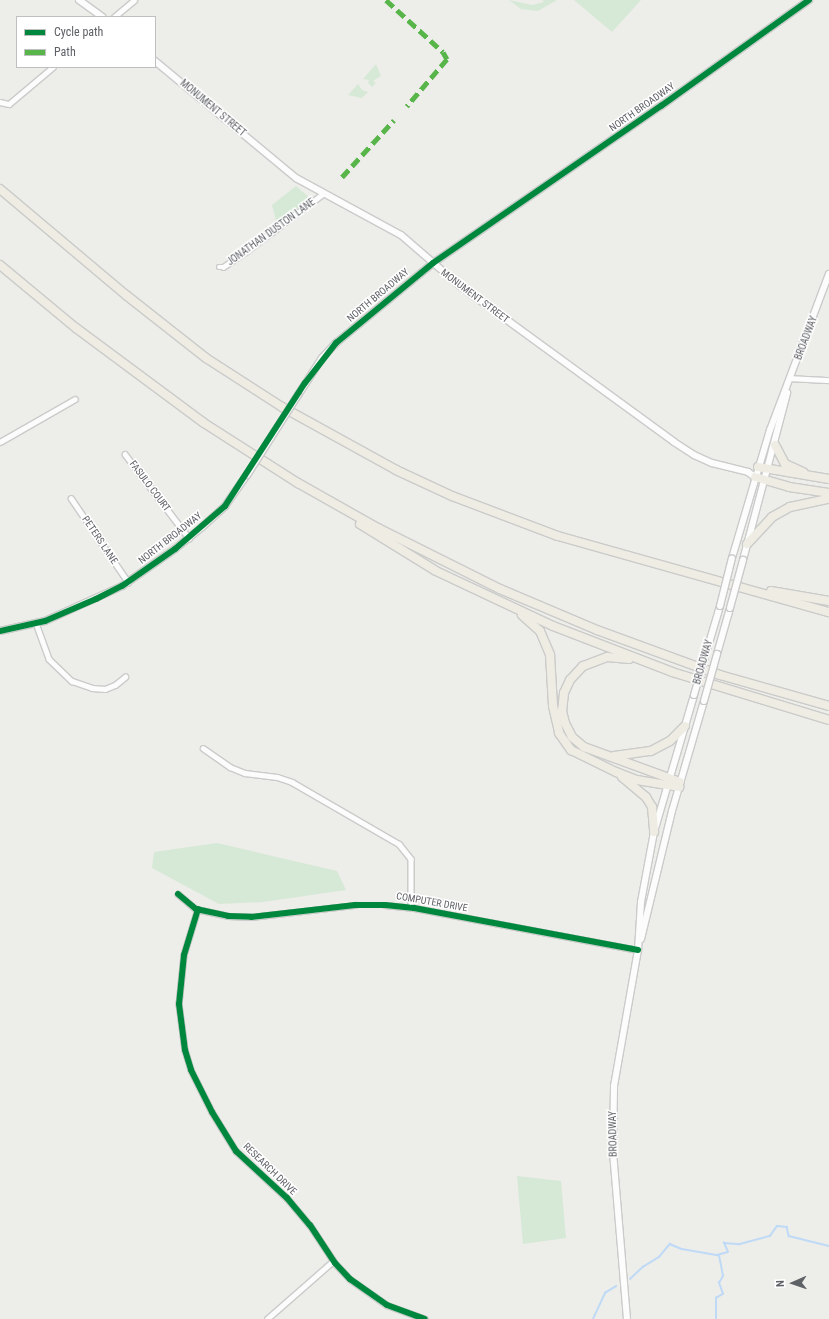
<!DOCTYPE html>
<html>
<head>
<meta charset="utf-8">
<style>
  body { margin:0 }
  #map { position:relative; width:829px; height:1319px; overflow:hidden; background:#edede9; font-family:"Roboto Condensed",sans-serif }
  div>[style] { position:absolute }
  .green>* { inset:0; background:#d6e9d6 }
  .stream>* { height:1.5px; margin:-0.75px; padding:0 0.75px; transform-origin:0.75px; border-radius:0.75px; background:#bfdaf6 }
  .roads { filter:drop-shadow(1px 0 #cacbca) drop-shadow(-1px 0 #cacbca) drop-shadow(0 1px #cacbca) drop-shadow(0 -1px #cacbca) }
  .street>* { height:4.5px; margin:-2.25px; padding:0 2.25px; transform-origin:2.25px; border-radius:2.25px; background:#fcfcfc }
  .secondary>* { height:6px; margin:-3px; padding:0 3px; transform-origin:3px; border-radius:3px; background:#fcfcfc }
  .highway>* { height:8px; margin:-4px; padding:0 4px; transform-origin:4px; border-radius:4px; background:#efede3 }
  .bridges { filter:drop-shadow(1px 0 #c9c9c9) drop-shadow(-1px 0 #c9c9c9) drop-shadow(0 1px #c9c9c9) drop-shadow(0 -1px #c9c9c9) }
  .secondary-bridge>* { height:6px; margin:-3px; padding:0 3px; transform-origin:3px; border-radius:3px; background:#fcfcfc }
  .quiet>* { height:5px; margin-top:-2.5px; transform-origin:0; background:repeating-linear-gradient(90deg,#58b549 0 10px,transparent 0 15px) }
  .cycleway>* { height:6px; margin:-3px; padding:0 3px; transform-origin:3px; border-radius:3px; background:#00873e }
  span { translate:-50% -50%; white-space:nowrap; text-align:center; line-height:1.15; -webkit-text-stroke:3px #fff; paint-order:stroke }
  .street-label { font-size:10px; color:#5e6166 }
  .legend { position:absolute; left:16px; top:16px; width:140px; height:52px; box-sizing:border-box; background:#fff; border:1px solid #bfc0c2; margin:0; padding:5px 7px; list-style:none; font-size:12px; color:#5e6166 }
  .legend li { display:flex; align-items:center; gap:8px; height:20px }
  .legend b { width:20px; border:1px solid #bfc0c2 }
  .north { position:absolute; left:773px; top:1263px; width:40px; height:40px; -webkit-text-stroke:3px #fff; paint-order:stroke; rotate:268deg; font-size:11px; font-weight:700; line-height:16px; text-align:center; color:#5e6166 }
  .north::after { content:''; display:block; margin:auto; width:14px; height:18px; background:#5e6166; clip-path:polygon(50% 0,100% 100%,50% 72%,0 100%) }
</style>
</head>
<body>
<div id="map">
  <div class="green">
    <div style="clip-path:polygon(509px 0,532px 5px,544px 2px,542px 0,557px 0,538px 11px,521px 9px)"></div>
    <div style="clip-path:polygon(574px 0,641px 0,612px 32px)"></div>
    <div style="clip-path:polygon(376px 64px,381px 76px,373px 81px,376px 83px,372px 87px,368px 83px,369px 80px,363px 79px)"></div>
    <div style="clip-path:polygon(358px 84px,362px 90px,368px 92px,362px 98px,348px 95px)"></div>
    <div style="clip-path:polygon(296px 186px,312px 200px,277px 225px,272px 205px)"></div>
    <div style="clip-path:polygon(217px 843px,337px 871px,346px 890px,263px 902px,219px 904px,152px 868px,154px 852px)"></div>
    <div style="clip-path:polygon(517px 1176px,561px 1181px,566px 1238px,523px 1244px)"></div>
  </div>
  <div class="stream">
    <div style="left:630px;top:1279px;width:18px;rotate:-43deg"></div>
    <div style="left:643px;top:1267px;width:19px;rotate:-32deg"></div>
    <div style="left:659px;top:1257px;width:17px;rotate:-50deg"></div>
    <div style="left:670px;top:1244px;width:13px;rotate:23deg"></div>
    <div style="left:682px;top:1249px;width:36px;rotate:10deg"></div>
    <div style="left:717px;top:1255px;width:11px;rotate:-15deg"></div>
    <div style="left:728px;top:1252px;width:10px;rotate:-114deg"></div>
    <div style="left:724px;top:1243px;width:16px;rotate:4deg"></div>
    <div style="left:740px;top:1244px;width:31px;rotate:-15deg"></div>
    <div style="left:770px;top:1236px;width:12px;rotate:-55deg"></div>
    <div style="left:777px;top:1226px;width:10px;rotate:6deg"></div>
    <div style="left:787px;top:1227px;width:9px;rotate:77deg"></div>
    <div style="left:789px;top:1236px;width:41px;rotate:14deg"></div>
    <div style="left:593px;top:1319px;width:29px;rotate:-65deg"></div>
    <div style="left:605px;top:1293px;width:13px;rotate:-32deg"></div>
    <div style="left:716px;top:1319px;width:21px;rotate:-90deg"></div>
    <div style="left:716px;top:1298px;width:8px;rotate:-30deg"></div>
    <div style="left:723px;top:1294px;width:12px;rotate:-110deg"></div>
    <div style="left:719px;top:1283px;width:8px;rotate:-60deg"></div>
    <div style="left:723px;top:1276px;width:21px;rotate:-101deg"></div>
  </div>
  <div class="roads">
    <div class="street">
      <div style="left:114px;top:17px;width:26px;rotate:-40deg"></div>
      <div style="left:0;top:102px;width:9px;rotate:13deg"></div>
      <div style="left:9px;top:104px;width:57px;rotate:-40.1deg"></div>
      <div style="left:219px;top:267px;width:4px"></div>
      <div style="left:223px;top:267px;width:25px;rotate:-34deg"></div>
      <div style="left:244px;top:253px;width:99px;rotate:-36.8deg"></div>
      <div style="left:790px;top:378px;width:39px;rotate:3deg"></div>
      <div style="left:0;top:442px;width:86px;rotate:-29.8deg"></div>
      <div style="left:125px;top:454px;width:106px;rotate:52.7deg"></div>
      <div style="left:71px;top:498px;width:102px;rotate:55.8deg"></div>
      <div style="left:36px;top:623px;width:38px;rotate:70deg"></div>
      <div style="left:49px;top:659px;width:32px;rotate:44deg"></div>
      <div style="left:72px;top:681px;width:21px;rotate:19deg"></div>
      <div style="left:92px;top:688px;width:13px;rotate:4deg"></div>
      <div style="left:105px;top:689px;width:11px;rotate:-22deg"></div>
      <div style="left:115px;top:685px;width:13px;rotate:-39deg"></div>
      <div style="left:203px;top:748px;width:33px;rotate:35deg"></div>
      <div style="left:230px;top:767px;width:16px;rotate:22deg"></div>
      <div style="left:245px;top:773px;width:32px;rotate:7deg"></div>
      <div style="left:277px;top:777px;width:16px;rotate:18deg"></div>
      <div style="left:292px;top:782px;width:124px;rotate:30.1deg"></div>
      <div style="left:399px;top:844px;width:19px;rotate:51deg"></div>
      <div style="left:411px;top:859px;width:48px;rotate:90deg"></div>
      <div style="left:178px;top:894px;width:23px;rotate:40deg"></div>
      <div style="left:196px;top:909px;width:33px;rotate:12deg"></div>
      <div style="left:228px;top:916px;width:23px;rotate:2deg"></div>
      <div style="left:251px;top:917px;width:105px;rotate:-6.6deg"></div>
      <div style="left:355px;top:905px;width:30px"></div>
      <div style="left:385px;top:905px;width:29px;rotate:6deg"></div>
      <div style="left:414px;top:908px;width:228px;rotate:10.6deg"></div>
      <div style="left:198px;top:909px;width:48px;rotate:106.9deg"></div>
      <div style="left:184px;top:955px;width:49px;rotate:95.8deg"></div>
      <div style="left:179px;top:1004px;width:46px;rotate:82.6deg"></div>
      <div style="left:185px;top:1050px;width:21px;rotate:73deg"></div>
      <div style="left:191px;top:1070px;width:47px;rotate:63.4deg"></div>
      <div style="left:212px;top:1112px;width:46px;rotate:58.4deg"></div>
      <div style="left:236px;top:1151px;width:69px;rotate:42.7deg"></div>
      <div style="left:287px;top:1198px;width:35px;rotate:50deg"></div>
      <div style="left:310px;top:1225px;width:45px;rotate:56.7deg"></div>
      <div style="left:335px;top:1263px;width:22px;rotate:47deg"></div>
      <div style="left:350px;top:1279px;width:45px;rotate:35.1deg"></div>
      <div style="left:387px;top:1305px;width:40px;rotate:20.2deg"></div>
      <div style="left:267px;top:1319px;width:88px;rotate:-41.3deg"></div>
    </div>
    <div class="secondary">
      <div style="left:79px;top:0;width:29px;rotate:36deg"></div>
      <div style="left:155px;top:61px;width:183px;rotate:39.7deg"></div>
      <div style="left:296px;top:178px;width:119px;rotate:28.5deg"></div>
      <div style="left:401px;top:235px;width:77px;rotate:40.8deg"></div>
      <div style="left:459px;top:285px;width:266px;rotate:36.1deg"></div>
      <div style="left:674px;top:442px;width:24px;rotate:33deg"></div>
      <div style="left:694px;top:455px;width:20px;rotate:24deg"></div>
      <div style="left:712px;top:463px;width:37px;rotate:14deg"></div>
      <div style="left:748px;top:472px;width:9px;rotate:36deg"></div>
      <div style="left:298px;top:395px;width:44px;rotate:-57deg"></div>
      <div style="left:322px;top:358px;width:21px;rotate:-47deg"></div>
      <div style="left:336px;top:343px;width:126px;rotate:-39.5deg"></div>
      <div style="left:433px;top:263px;width:277px;rotate:-34.6deg"></div>
      <div style="left:661px;top:106px;width:182px;rotate:-35.6deg"></div>
      <div style="left:732px;top:558px;width:134px;rotate:-73.5deg"></div>
      <div style="left:770px;top:430px;width:167px;rotate:-69.3deg"></div>
      <div style="left:743px;top:560px;width:173px;rotate:-75.2deg"></div>
      <div style="left:0;top:631px;width:46px;rotate:-12.5deg"></div>
      <div style="left:45px;top:621px;width:85px;rotate:-24.4deg"></div>
      <div style="left:122px;top:586px;width:65px;rotate:-34.9deg"></div>
      <div style="left:175px;top:549px;width:35px;rotate:-39deg"></div>
      <div style="left:202px;top:527px;width:31px;rotate:-42deg"></div>
      <div style="left:225px;top:506px;width:38px;rotate:-55deg"></div>
      <div style="left:707px;top:650px;width:46px;rotate:-73.5deg"></div>
      <div style="left:717px;top:654px;width:48px;rotate:-74.2deg"></div>
      <div style="left:641px;top:939px;width:132px;rotate:-76.4deg"></div>
      <div style="left:672px;top:811px;width:115px;rotate:-73.8deg"></div>
      <div style="left:627px;top:1319px;width:169px;rotate:-94.8deg"></div>
      <div style="left:613px;top:1151px;width:65px;rotate:-89.1deg"></div>
      <div style="left:614px;top:1086px;width:138px;rotate:-80deg"></div>
      <div style="left:638px;top:950px;width:48px;rotate:-86.4deg"></div>
      <div style="left:641px;top:902px;width:71px;rotate:-79.5deg"></div>
      <div style="left:654px;top:832px;width:143px;rotate:-73.7deg"></div>
    </div>
    <div class="highway">
      <div style="left:0;top:189px;width:165px;rotate:40.1deg"></div>
      <div style="left:126px;top:295px;width:102px;rotate:38.2deg"></div>
      <div style="left:206px;top:358px;width:90px;rotate:32.8deg"></div>
      <div style="left:282px;top:407px;width:130px;rotate:28.9deg"></div>
      <div style="left:396px;top:470px;width:62px;rotate:24.9deg"></div>
      <div style="left:452px;top:496px;width:113px;rotate:20.7deg"></div>
      <div style="left:558px;top:536px;width:281px;rotate:15.7deg"></div>
      <div style="left:0;top:265px;width:99px;rotate:39.7deg"></div>
      <div style="left:76px;top:328px;width:159px;rotate:36.6deg"></div>
      <div style="left:204px;top:423px;width:112px;rotate:32.6deg"></div>
      <div style="left:298px;top:483px;width:92px;rotate:29.4deg"></div>
      <div style="left:378px;top:528px;width:136px;rotate:26.6deg"></div>
      <div style="left:500px;top:589px;width:105px;rotate:22.9deg"></div>
      <div style="left:597px;top:630px;width:131px;rotate:20.1deg"></div>
      <div style="left:720px;top:675px;width:113px;rotate:15.9deg"></div>
      <div style="left:775px;top:445px;width:21px;rotate:62deg"></div>
      <div style="left:785px;top:464px;width:20px;rotate:24deg"></div>
      <div style="left:758px;top:467px;width:72px;rotate:9.6deg"></div>
      <div style="left:755px;top:477px;width:35px;rotate:16deg"></div>
      <div style="left:789px;top:487px;width:40px;rotate:8.5deg"></div>
      <div style="left:360px;top:524px;width:89px;rotate:31.7deg"></div>
      <div style="left:436px;top:571px;width:129px;rotate:25.2deg"></div>
      <div style="left:553px;top:626px;width:128px;rotate:21.1deg"></div>
      <div style="left:672px;top:672px;width:164px;rotate:17deg"></div>
      <div style="left:747px;top:544px;width:37px;rotate:-47deg"></div>
      <div style="left:772px;top:517px;width:21px;rotate:-29deg"></div>
      <div style="left:790px;top:507px;width:40px;rotate:-12deg"></div>
      <div style="left:771px;top:591px;width:59px;rotate:9.8deg"></div>
      <div style="left:522px;top:615px;width:24px;rotate:42deg"></div>
      <div style="left:540px;top:631px;width:26px;rotate:67deg"></div>
      <div style="left:550px;top:655px;width:51px;rotate:86.6deg"></div>
      <div style="left:553px;top:706px;width:28px;rotate:77deg"></div>
      <div style="left:559px;top:733px;width:21px;rotate:55deg"></div>
      <div style="left:571px;top:750px;width:50px;rotate:26.1deg"></div>
      <div style="left:616px;top:772px;width:22px;rotate:21deg"></div>
      <div style="left:637px;top:780px;width:43px;rotate:9.5deg"></div>
      <div style="left:629px;top:659px;width:22px;rotate:-175deg"></div>
      <div style="left:607px;top:657px;width:26px;rotate:159deg"></div>
      <div style="left:583px;top:666px;width:19px;rotate:133deg"></div>
      <div style="left:570px;top:680px;width:14px;rotate:115deg"></div>
      <div style="left:564px;top:693px;width:18px;rotate:96deg"></div>
      <div style="left:562px;top:711px;width:12px;rotate:76deg"></div>
      <div style="left:565px;top:723px;width:16px;rotate:63deg"></div>
      <div style="left:572px;top:737px;width:16px;rotate:40deg"></div>
      <div style="left:584px;top:747px;width:102px;rotate:20deg"></div>
      <div style="left:614px;top:756px;width:37px;rotate:-8deg"></div>
      <div style="left:651px;top:751px;width:21px;rotate:-28deg"></div>
      <div style="left:670px;top:741px;width:21px;rotate:-45deg"></div>
      <div style="left:622px;top:777px;width:31px;rotate:40deg"></div>
      <div style="left:646px;top:797px;width:12px;rotate:59deg"></div>
      <div style="left:652px;top:807px;width:25px;rotate:85deg"></div>
    </div>
  </div>
  <div class="bridges">
    <div class="secondary-bridge">
      <div style="left:247px;top:475px;width:95px;rotate:-57.5deg"></div>
      <div style="left:720px;top:606px;width:49px;rotate:-76deg"></div>
      <div style="left:730px;top:608px;width:50px;rotate:-74.8deg"></div>
      <div style="left:694px;top:695px;width:47px;rotate:-73.9deg"></div>
      <div style="left:704px;top:701px;width:49px;rotate:-74.5deg"></div>
    </div>
  </div>
  <div class="quiet">
    <div style="left:386px;top:0;width:77px;rotate:42.4deg"></div>
    <div style="left:443px;top:52px;width:8px;rotate:60deg"></div>
    <div style="left:447px;top:59px;width:62px;rotate:130.4deg"></div>
    <div style="left:342px;top:177px;width:77px;rotate:-47.6deg"></div>
  </div>
  <div class="cycleway">
    <div style="left:0;top:631px;width:46px;rotate:-12.5deg"></div>
    <div style="left:45px;top:621px;width:56px;rotate:-23.3deg"></div>
    <div style="left:96px;top:599px;width:29px;rotate:-27deg"></div>
    <div style="left:122px;top:586px;width:65px;rotate:-34.9deg"></div>
    <div style="left:175px;top:549px;width:66px;rotate:-40.7deg"></div>
    <div style="left:225px;top:506px;width:147px;rotate:-57deg"></div>
    <div style="left:305px;top:383px;width:51px;rotate:-52.2deg"></div>
    <div style="left:336px;top:343px;width:126px;rotate:-39.5deg"></div>
    <div style="left:433px;top:263px;width:277px;rotate:-34.6deg"></div>
    <div style="left:661px;top:106px;width:182px;rotate:-35.6deg"></div>
    <div style="left:178px;top:894px;width:23px;rotate:40deg"></div>
    <div style="left:196px;top:909px;width:33px;rotate:12deg"></div>
    <div style="left:228px;top:916px;width:23px;rotate:2deg"></div>
    <div style="left:251px;top:917px;width:105px;rotate:-6.6deg"></div>
    <div style="left:355px;top:905px;width:30px"></div>
    <div style="left:385px;top:905px;width:29px;rotate:6deg"></div>
    <div style="left:414px;top:908px;width:228px;rotate:10.6deg"></div>
    <div style="left:198px;top:909px;width:48px;rotate:106.9deg"></div>
    <div style="left:184px;top:955px;width:49px;rotate:95.8deg"></div>
    <div style="left:179px;top:1004px;width:46px;rotate:82.6deg"></div>
    <div style="left:185px;top:1050px;width:21px;rotate:73deg"></div>
    <div style="left:191px;top:1070px;width:47px;rotate:63.4deg"></div>
    <div style="left:212px;top:1112px;width:46px;rotate:58.4deg"></div>
    <div style="left:236px;top:1151px;width:69px;rotate:42.7deg"></div>
    <div style="left:287px;top:1198px;width:35px;rotate:50deg"></div>
    <div style="left:310px;top:1225px;width:45px;rotate:56.7deg"></div>
    <div style="left:335px;top:1263px;width:22px;rotate:47deg"></div>
    <div style="left:350px;top:1279px;width:45px;rotate:35.1deg"></div>
    <div style="left:387px;top:1305px;width:40px;rotate:20.2deg"></div>
  </div>
  <div class="street-label">
    <span style="left:642px;top:107px;rotate:-35deg">NORTH BROADWAY</span>
    <span style="left:213px;top:108px;rotate:40deg">MONUMENT STREET</span>
    <span style="left:271px;top:232px;rotate:-36deg">JONATHAN DUSTON LANE</span>
    <span style="left:378px;top:295px;rotate:-40deg">NORTH BROADWAY</span>
    <span style="left:475px;top:296px;rotate:37deg">MONUMENT STREET</span>
    <span style="left:806px;top:338px;rotate:-69deg">BROADWAY</span>
    <span style="left:150px;top:486px;rotate:53deg">FASULO COURT</span>
    <span style="left:170px;top:538px;rotate:-38deg">NORTH BROADWAY</span>
    <span style="left:100px;top:540px;rotate:56deg">PETERS LANE</span>
    <span style="left:703px;top:662px;rotate:-74deg">BROADWAY</span>
    <span style="left:432px;top:902px;rotate:10deg">COMPUTER DRIVE</span>
    <span style="left:613px;top:1134px;rotate:-91deg">BROADWAY</span>
    <span style="left:270px;top:1169px;rotate:44deg">RESEARCH DRIVE</span>
  </div>
  <ul class="legend">
  <li><b style="height:5px;background:#00873e"></b>Cycle path</li>
  <li><b style="height:5px;background:#58b549"></b>Path</li>
  </ul>
  <div class="north">N</div>
</div>
</body>
</html>
